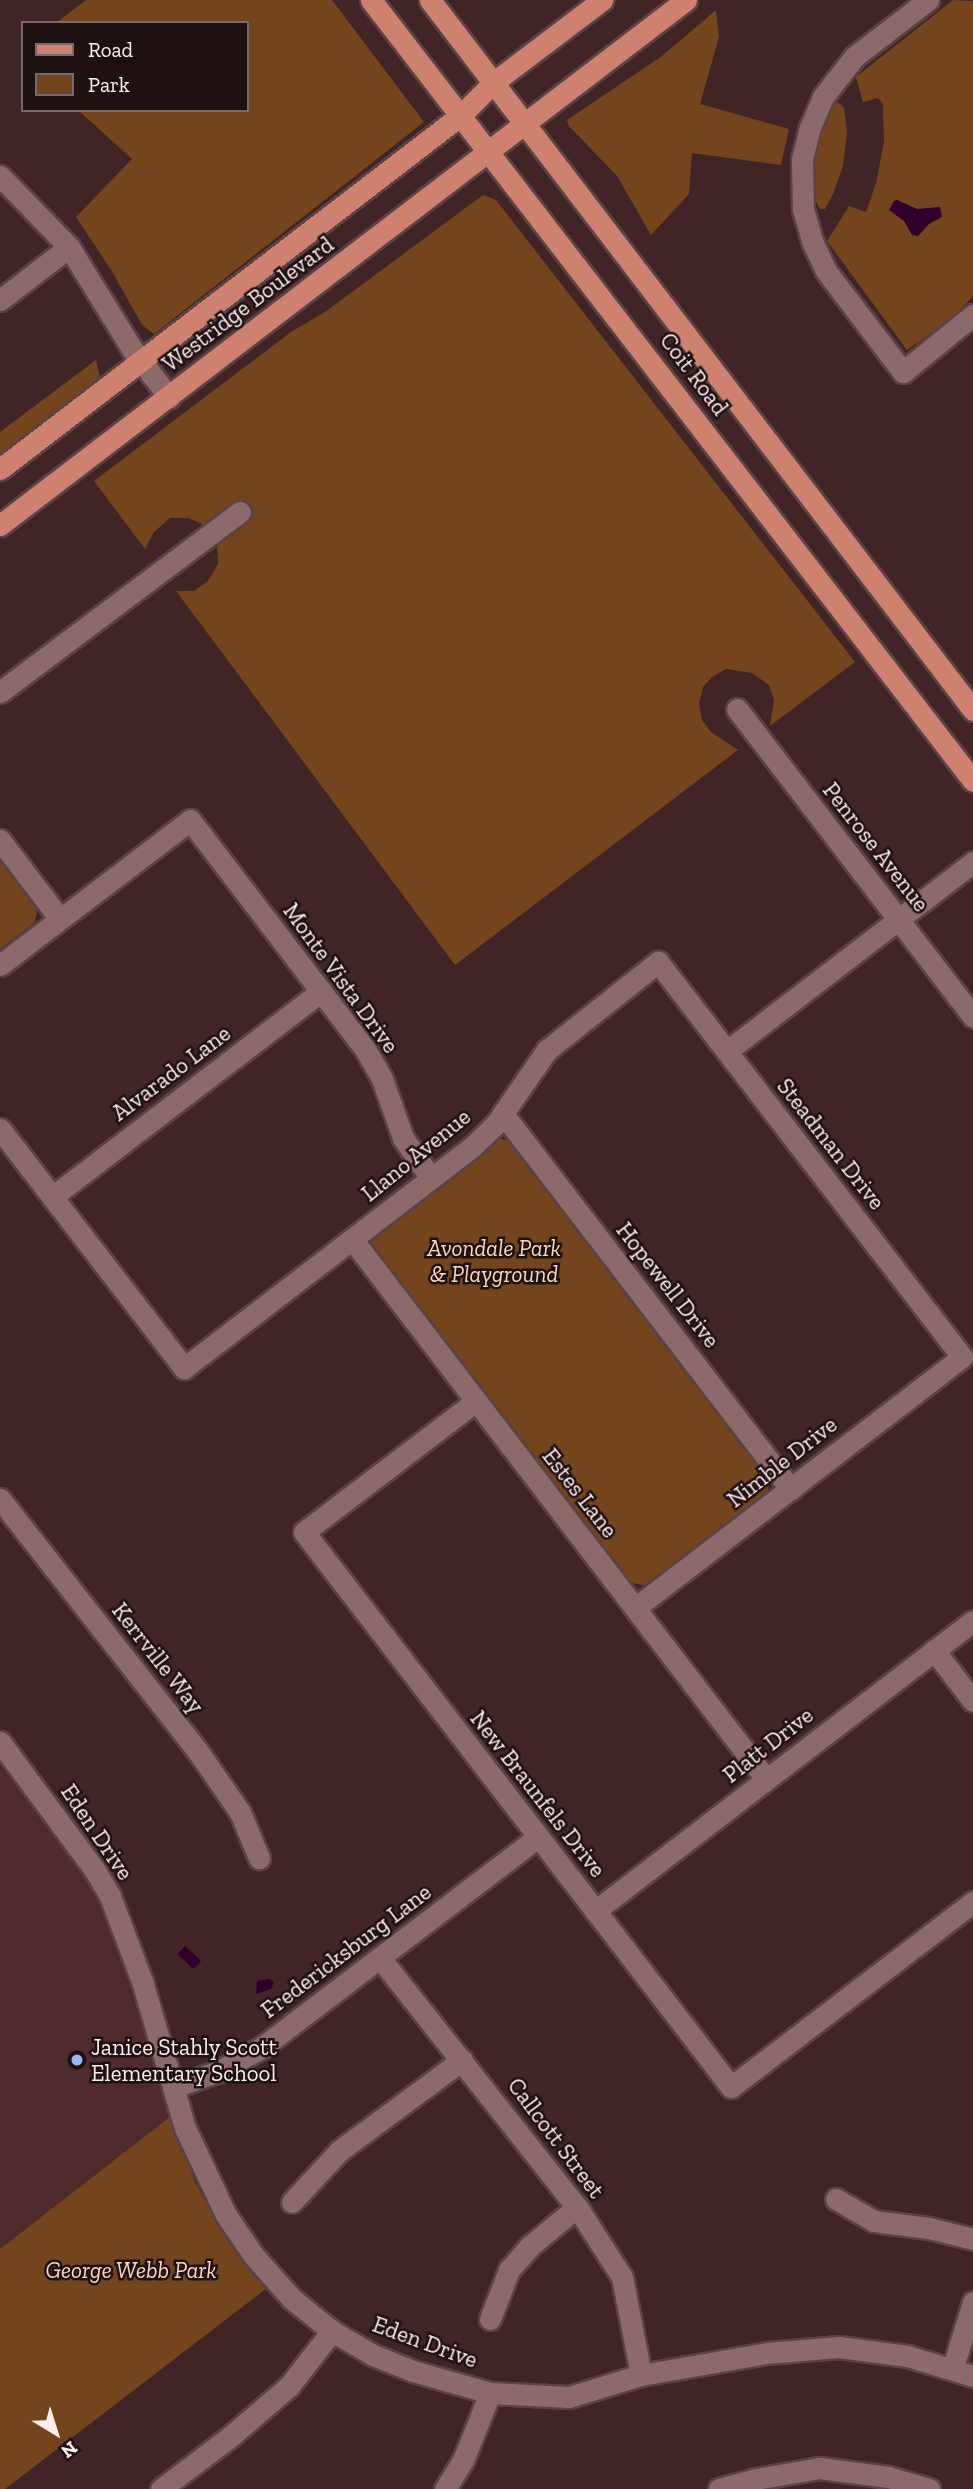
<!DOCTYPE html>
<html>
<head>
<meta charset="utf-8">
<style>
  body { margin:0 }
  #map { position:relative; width:973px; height:2489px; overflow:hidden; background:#402426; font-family:"Zilla Slab",serif }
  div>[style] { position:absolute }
  .built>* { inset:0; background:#4f2b2e }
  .green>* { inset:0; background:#74441d }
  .water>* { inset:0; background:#2e002b; transform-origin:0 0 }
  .roads { filter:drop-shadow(2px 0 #5a4245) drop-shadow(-2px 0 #5a4245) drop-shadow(0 2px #5a4245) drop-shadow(0 -2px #5a4245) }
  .minor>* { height:21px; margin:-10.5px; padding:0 10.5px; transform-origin:10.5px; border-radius:10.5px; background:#8c6a6c }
  .major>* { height:21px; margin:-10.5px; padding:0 10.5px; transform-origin:10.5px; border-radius:10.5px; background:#cf8170 }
  .dots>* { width:19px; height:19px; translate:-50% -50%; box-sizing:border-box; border:4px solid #1e1112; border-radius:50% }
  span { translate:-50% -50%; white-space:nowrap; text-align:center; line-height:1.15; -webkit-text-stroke:5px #1e1112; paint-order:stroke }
  .street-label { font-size:23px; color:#feedee }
  .park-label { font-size:23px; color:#fcd8bf; font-style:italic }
  .poi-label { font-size:23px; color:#feedee }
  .left { translate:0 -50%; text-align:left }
  .legend { position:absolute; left:21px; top:21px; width:228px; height:91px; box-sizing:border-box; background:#1e1112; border:2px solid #78696a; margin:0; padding:9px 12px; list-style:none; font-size:21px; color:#feedee }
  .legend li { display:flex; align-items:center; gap:14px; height:35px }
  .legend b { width:35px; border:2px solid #78696a }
  .north { position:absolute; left:21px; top:2398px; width:70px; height:70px; -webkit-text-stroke:5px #1e1112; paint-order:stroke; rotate:142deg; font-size:19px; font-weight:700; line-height:28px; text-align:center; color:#feedee }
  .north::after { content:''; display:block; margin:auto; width:24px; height:32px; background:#feedee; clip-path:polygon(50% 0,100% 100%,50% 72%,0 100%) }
</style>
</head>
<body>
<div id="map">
  <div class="built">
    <div style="clip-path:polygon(0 1766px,82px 1869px,109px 1923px,171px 2116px,0 2249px)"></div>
  </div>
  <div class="green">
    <div style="clip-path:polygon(86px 0,332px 0,424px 122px,154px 334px,142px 325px,113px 273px,76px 217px,132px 159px,78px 110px,247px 110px,247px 23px,56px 23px)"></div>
    <div style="clip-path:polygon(953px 0,973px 1px,973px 296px,952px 319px,907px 350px,827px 241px,849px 206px,866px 212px,876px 183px,884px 142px,883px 104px,878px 98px,863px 102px,856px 77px)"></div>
    <div style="clip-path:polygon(716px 10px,719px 37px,700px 104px,789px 129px,781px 165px,692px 153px,689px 194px,651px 235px,617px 176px,569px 126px,567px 120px,662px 56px)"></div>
    <div style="clip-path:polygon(838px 102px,844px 108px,847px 132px,843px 166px,833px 194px,825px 209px,820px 209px,814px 198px,814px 164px,819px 139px,833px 104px)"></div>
    <div style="clip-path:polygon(483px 195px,496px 200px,855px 662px,770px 726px,774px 700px,769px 685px,752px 673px,726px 669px,712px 677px,703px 687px,699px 703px,702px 720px,711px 732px,738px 750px,455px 965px,176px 591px,194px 591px,208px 581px,218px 564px,217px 543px,207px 526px,188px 518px,170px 518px,154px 532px,145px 549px,94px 481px,291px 332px,325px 312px)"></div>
    <div style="clip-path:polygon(96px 360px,101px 382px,0 459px,0 432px)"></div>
    <div style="clip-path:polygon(0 859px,38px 905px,35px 922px,0 949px)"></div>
    <div style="clip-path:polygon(498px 1138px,511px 1141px,770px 1480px,767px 1493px,647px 1586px,632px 1583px,370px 1242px,375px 1234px)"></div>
    <div style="clip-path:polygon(171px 2116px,195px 2182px,226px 2238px,267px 2288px,5px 2489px,0 2489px,0 2249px)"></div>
  </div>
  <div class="water">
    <div style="clip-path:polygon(897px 200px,917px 209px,940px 207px,942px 217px,929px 224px,918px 236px,912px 235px,904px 221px,889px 210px,894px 201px)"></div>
    <div style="left:185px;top:1946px;width:22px;height:11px;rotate:43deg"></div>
    <div style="clip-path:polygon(269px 1979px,274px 1982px,271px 1989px,256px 1994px,257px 1981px)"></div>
  </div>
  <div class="roads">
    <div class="minor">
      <div style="left:928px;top:0;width:93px;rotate:142.4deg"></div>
      <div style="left:854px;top:57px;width:51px;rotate:127.8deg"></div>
      <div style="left:823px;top:97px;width:33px;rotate:113deg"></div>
      <div style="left:810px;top:127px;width:33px;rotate:104deg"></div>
      <div style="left:802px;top:159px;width:50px;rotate:88.9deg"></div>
      <div style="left:803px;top:209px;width:33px;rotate:74deg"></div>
      <div style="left:812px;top:241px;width:33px;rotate:65deg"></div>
      <div style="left:826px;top:271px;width:127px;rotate:52.7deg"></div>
      <div style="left:903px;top:372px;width:90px;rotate:-39.2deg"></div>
      <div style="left:0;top:176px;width:99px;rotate:45.8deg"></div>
      <div style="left:69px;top:247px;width:120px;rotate:58.3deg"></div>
      <div style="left:132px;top:349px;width:61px;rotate:52.4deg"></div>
      <div style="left:0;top:300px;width:87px;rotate:-37.5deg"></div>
      <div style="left:0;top:692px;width:300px;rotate:-36.9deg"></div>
      <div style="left:737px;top:709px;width:388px;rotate:52.5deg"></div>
      <div style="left:0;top:840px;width:99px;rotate:52.8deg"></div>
      <div style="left:0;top:965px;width:239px;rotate:-37.3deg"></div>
      <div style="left:190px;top:820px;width:288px;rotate:52.6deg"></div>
      <div style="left:365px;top:1049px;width:34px;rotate:60deg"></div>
      <div style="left:382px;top:1079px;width:63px;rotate:70.4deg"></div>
      <div style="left:403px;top:1138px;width:49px;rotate:55deg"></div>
      <div style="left:727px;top:1051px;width:310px;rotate:-37.5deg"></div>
      <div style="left:503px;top:1114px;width:473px;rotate:52.5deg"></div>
      <div style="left:0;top:1129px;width:302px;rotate:52.4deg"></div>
      <div style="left:184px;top:1368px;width:363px;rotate:-37.5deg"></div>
      <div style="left:472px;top:1147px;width:32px;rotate:-44deg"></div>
      <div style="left:495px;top:1125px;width:91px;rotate:-55.3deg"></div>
      <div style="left:547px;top:1050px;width:142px;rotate:-38.4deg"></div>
      <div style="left:658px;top:962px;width:498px;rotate:52.4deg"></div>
      <div style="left:962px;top:1357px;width:412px;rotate:142.5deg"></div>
      <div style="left:52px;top:1197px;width:339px;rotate:-37.4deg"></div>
      <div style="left:352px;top:1239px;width:680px;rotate:52.52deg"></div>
      <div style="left:476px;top:1401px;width:216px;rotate:142.7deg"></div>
      <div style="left:304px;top:1532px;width:700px;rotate:52.43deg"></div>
      <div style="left:731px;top:2087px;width:305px;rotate:-37.4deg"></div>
      <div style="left:0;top:1499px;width:319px;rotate:51.9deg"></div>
      <div style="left:197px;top:1750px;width:75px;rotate:55.3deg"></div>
      <div style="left:240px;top:1812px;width:50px;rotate:67.6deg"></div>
      <div style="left:934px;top:1650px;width:64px;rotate:52.6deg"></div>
      <div style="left:0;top:1742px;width:158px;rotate:53.5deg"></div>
      <div style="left:94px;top:1869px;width:31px;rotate:59deg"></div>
      <div style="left:110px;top:1896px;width:91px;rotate:69.4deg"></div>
      <div style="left:142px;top:1981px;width:153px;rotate:73.7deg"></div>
      <div style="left:185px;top:2128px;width:96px;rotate:64.8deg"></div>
      <div style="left:226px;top:2215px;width:50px;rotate:55.7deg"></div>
      <div style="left:254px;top:2256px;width:57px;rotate:48.5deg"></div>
      <div style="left:292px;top:2299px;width:51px;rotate:38.7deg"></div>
      <div style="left:332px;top:2331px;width:48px;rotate:30.3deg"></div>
      <div style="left:373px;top:2355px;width:43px;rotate:21.8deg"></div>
      <div style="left:413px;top:2371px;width:80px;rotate:15.9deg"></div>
      <div style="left:490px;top:2393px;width:79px;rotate:2.9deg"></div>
      <div style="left:569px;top:2397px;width:75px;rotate:-17deg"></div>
      <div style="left:641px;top:2375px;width:128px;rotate:-9.9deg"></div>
      <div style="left:767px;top:2353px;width:72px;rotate:-4.8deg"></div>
      <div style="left:839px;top:2347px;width:69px;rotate:7.5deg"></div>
      <div style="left:907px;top:2356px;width:69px;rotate:16.9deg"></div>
      <div style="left:595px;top:1911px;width:476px;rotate:-37.5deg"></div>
      <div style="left:380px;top:1958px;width:318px;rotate:51.7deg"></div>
      <div style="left:577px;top:2207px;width:83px;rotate:57.3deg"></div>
      <div style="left:622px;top:2277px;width:100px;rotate:79deg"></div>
      <div style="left:174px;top:2087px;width:48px;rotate:-19.6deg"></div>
      <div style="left:219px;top:2071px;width:48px;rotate:-28.7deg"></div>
      <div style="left:261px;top:2048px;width:348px;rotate:-37.3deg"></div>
      <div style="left:836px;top:2199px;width:44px;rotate:30.1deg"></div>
      <div style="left:874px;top:2221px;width:55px;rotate:7.3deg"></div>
      <div style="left:929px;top:2228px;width:45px;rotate:14deg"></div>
      <div style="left:292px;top:2202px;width:69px;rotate:-47.3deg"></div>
      <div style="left:339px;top:2151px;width:153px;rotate:-36.5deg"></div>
      <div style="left:490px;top:2319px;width:53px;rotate:-68.8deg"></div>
      <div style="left:509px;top:2270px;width:32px;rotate:-49deg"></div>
      <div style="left:530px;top:2246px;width:61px;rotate:-39.7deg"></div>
      <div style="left:953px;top:2367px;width:68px;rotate:-72.9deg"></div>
      <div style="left:161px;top:2489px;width:88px;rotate:-37.1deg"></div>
      <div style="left:231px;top:2436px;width:77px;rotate:-40.8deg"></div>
      <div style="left:289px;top:2386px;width:70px;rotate:-52deg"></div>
      <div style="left:445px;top:2489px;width:36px;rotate:-58deg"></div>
      <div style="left:464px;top:2458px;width:70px;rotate:-68.2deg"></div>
      <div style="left:719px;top:2489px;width:38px;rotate:-15deg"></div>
      <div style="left:756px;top:2479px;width:65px;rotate:-9.8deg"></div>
      <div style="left:820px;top:2468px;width:69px;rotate:7.5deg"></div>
      <div style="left:888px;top:2477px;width:43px;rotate:16.3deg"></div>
    </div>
    <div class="major">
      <div style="left:371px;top:0;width:986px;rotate:52.37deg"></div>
      <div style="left:430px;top:0;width:894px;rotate:52.59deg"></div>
      <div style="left:0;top:469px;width:581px;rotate:-37.52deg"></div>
      <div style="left:461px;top:115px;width:47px;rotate:-45deg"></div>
      <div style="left:494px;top:82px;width:136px;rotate:-37.2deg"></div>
      <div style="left:0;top:525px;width:864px;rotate:-37.43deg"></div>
    </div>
  </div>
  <div class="dots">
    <div style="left:77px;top:2060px;background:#99b5fd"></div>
  </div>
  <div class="street-label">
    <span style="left:248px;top:304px;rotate:-37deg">Westridge Boulevard</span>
    <span style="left:694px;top:374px;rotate:53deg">Coit Road</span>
    <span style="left:876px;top:847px;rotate:52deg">Penrose Avenue</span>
    <span style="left:341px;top:978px;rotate:54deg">Monte Vista Drive</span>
    <span style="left:171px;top:1073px;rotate:-37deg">Alvarado Lane</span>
    <span style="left:831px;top:1144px;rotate:52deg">Steadman Drive</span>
    <span style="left:416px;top:1155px;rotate:-39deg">Llano Avenue</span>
    <span style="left:668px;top:1285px;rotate:52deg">Hopewell Drive</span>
    <span style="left:782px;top:1462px;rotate:-38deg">Nimble Drive</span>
    <span style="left:580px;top:1493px;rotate:52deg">Estes Lane</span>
    <span style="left:158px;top:1658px;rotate:52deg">Kerrville Way</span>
    <span style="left:768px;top:1745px;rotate:-38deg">Platt Drive</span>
    <span style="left:538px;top:1794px;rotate:52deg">New Braunfels Drive</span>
    <span style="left:97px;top:1832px;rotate:56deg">Eden Drive</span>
    <span style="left:346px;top:1951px;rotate:-37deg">Fredericksburg Lane</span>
    <span style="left:556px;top:2138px;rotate:53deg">Callcott Street</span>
    <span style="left:425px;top:2342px;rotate:20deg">Eden Drive</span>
  </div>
  <div class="park-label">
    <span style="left:494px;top:1261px">Avondale Park<br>&amp; Playground</span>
    <span style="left:131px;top:2270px">George Webb Park</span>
  </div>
  <div class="poi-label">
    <span class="left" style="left:91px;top:2060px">Janice Stahly Scott<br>Elementary School</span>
  </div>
  <ul class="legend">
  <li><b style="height:9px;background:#cf8170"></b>Road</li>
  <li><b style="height:19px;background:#74441d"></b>Park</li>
  </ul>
  <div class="north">N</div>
</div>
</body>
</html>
